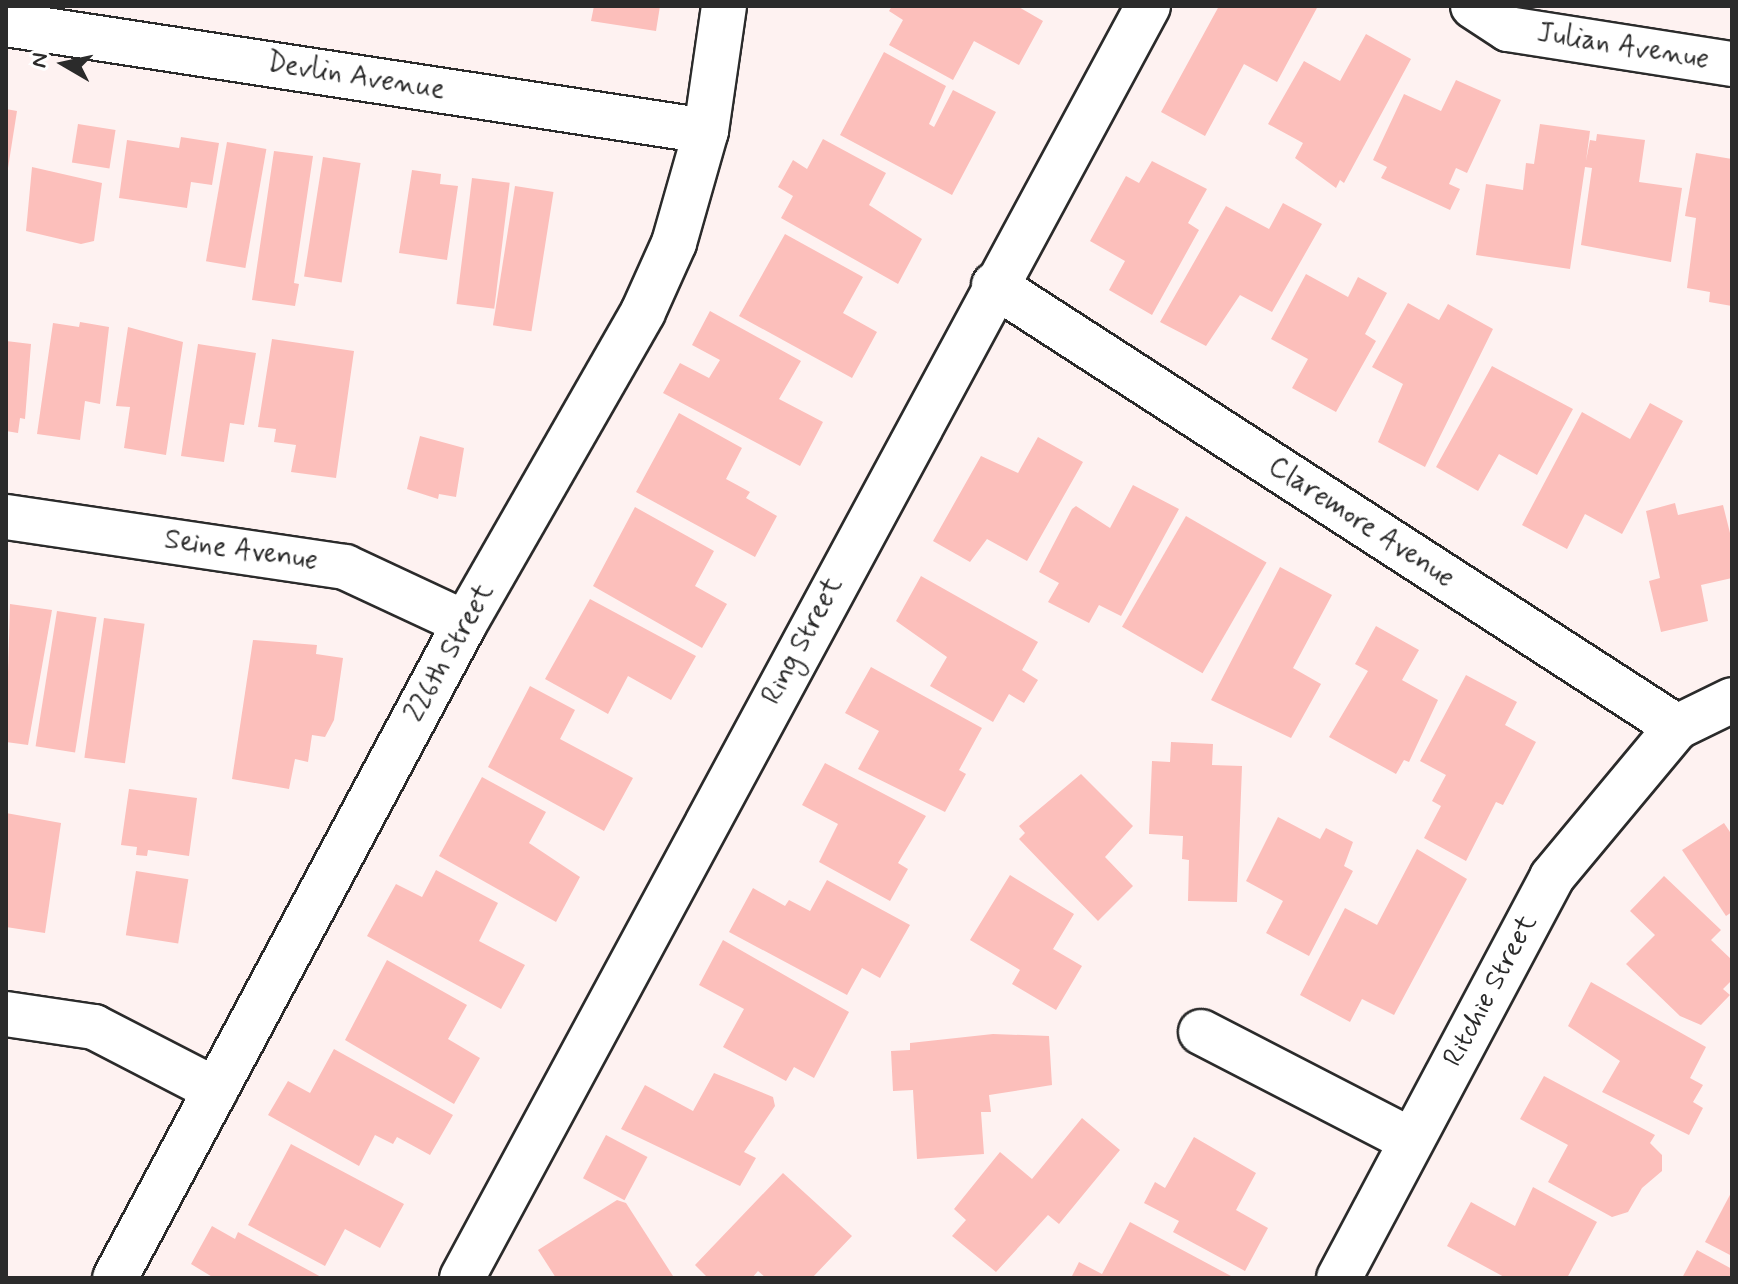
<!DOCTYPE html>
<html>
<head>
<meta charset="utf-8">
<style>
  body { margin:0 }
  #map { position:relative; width:1738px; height:1284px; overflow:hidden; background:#fef2f1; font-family:Mynerve,sans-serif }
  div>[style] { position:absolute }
  .building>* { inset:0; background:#fcbfbb; transform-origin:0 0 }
  .roads { filter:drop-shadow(2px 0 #2b2b2b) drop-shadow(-2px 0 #2b2b2b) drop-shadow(0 2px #2b2b2b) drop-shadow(0 -2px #2b2b2b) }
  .street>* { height:44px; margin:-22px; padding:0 22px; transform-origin:22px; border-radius:22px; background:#fff }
  .secondary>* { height:44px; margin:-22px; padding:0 22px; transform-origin:22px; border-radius:22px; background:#fff }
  span { translate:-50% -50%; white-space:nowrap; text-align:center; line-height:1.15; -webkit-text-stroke:6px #fff; paint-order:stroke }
  .street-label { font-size:28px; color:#2b2b2b }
  .frame { position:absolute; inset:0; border:8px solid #2b2b2b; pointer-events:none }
  .north { position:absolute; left:24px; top:24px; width:80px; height:80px; -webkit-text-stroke:6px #fff; paint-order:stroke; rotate:279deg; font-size:22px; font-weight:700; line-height:32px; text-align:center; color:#2b2b2b }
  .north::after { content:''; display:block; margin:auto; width:28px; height:36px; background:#2b2b2b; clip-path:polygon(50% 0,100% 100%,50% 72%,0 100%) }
</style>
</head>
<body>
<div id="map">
  <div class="building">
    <div style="clip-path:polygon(594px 6px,660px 6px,656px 31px,591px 21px)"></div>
    <div style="clip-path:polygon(892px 6px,1017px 6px,1043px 21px,1019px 65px,974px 41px,953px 80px,889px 45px,903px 20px,889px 11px)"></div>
    <div style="clip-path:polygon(1219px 6px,1318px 6px,1277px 82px,1244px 64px,1205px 136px,1161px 112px)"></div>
    <div style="clip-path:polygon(1366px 34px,1411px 59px,1344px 183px,1340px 180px,1336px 188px,1295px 158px,1303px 143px,1268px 124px,1304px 61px,1340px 81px)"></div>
    <div style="clip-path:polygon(884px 52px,946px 86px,929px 124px,934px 127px,953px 90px,996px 112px,952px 195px,840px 135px)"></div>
    <div style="clip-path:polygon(1456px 80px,1501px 100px,1467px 173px,1456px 168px,1449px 184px,1460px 189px,1450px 210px,1381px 178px,1387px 167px,1373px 160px,1404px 94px,1441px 111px)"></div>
    <div style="clip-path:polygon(6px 109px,17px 111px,8px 168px,6px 168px)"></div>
    <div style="left:78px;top:124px;width:38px;height:39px;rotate:9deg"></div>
    <div style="clip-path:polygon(1540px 124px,1590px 131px,1586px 161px,1590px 140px,1596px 141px,1597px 134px,1645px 140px,1639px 182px,1682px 188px,1671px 262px,1581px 245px,1592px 168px,1585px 167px,1570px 269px,1476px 255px,1486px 184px,1523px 190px,1526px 163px,1534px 164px)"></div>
    <div style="clip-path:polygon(181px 137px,219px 143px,212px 185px,191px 182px,187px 208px,119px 198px,127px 140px,179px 148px)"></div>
    <div style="clip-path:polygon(823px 139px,886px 173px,869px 205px,922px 239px,898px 284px,781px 218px,793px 196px,778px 187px,793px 160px,807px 169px)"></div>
    <div style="left:227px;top:142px;width:40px;height:121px;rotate:10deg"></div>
    <div style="clip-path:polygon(274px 151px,313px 156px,294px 283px,299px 284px,295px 306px,252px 300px)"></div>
    <div style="clip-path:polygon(1696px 153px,1732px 159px,1732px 306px,1709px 302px,1710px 292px,1687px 288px,1696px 218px,1685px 216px)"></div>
    <div style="left:323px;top:157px;width:38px;height:121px;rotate:9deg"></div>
    <div style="clip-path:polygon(1152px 161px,1207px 189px,1188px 223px,1199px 230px,1152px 315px,1109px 290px,1125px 261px,1090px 241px,1126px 176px,1139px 183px)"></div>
    <div style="clip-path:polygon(32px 167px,102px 183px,94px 241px,81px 244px,26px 231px)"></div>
    <div style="clip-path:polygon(412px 170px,441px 174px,440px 184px,458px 186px,447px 260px,399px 253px)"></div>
    <div style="left:472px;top:178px;width:38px;height:127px;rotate:7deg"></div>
    <div style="left:515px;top:186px;width:39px;height:141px;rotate:9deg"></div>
    <div style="clip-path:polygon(1283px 203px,1322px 224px,1272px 312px,1240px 295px,1206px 346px,1160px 322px,1226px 206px,1269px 229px)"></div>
    <div style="clip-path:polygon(785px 234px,863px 277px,843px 313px,877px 332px,852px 378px,739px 316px)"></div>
    <div style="clip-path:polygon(1306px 274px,1348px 297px,1358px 277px,1387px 293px,1365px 334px,1376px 341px,1336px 412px,1292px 388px,1308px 359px,1271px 339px)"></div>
    <div style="clip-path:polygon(1408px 303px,1439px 320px,1448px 304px,1493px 329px,1425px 467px,1378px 442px,1403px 384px,1372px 367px)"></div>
    <div style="clip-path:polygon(710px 311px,801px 361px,779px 399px,823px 422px,800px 466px,663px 393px,680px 363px,709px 378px,720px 360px,692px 345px)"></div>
    <div style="clip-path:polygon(80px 322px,109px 327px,100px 404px,85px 401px,80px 440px,37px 434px,53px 323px,79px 327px)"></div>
    <div style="clip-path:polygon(128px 327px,183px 342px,166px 455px,124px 448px,130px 407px,116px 406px)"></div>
    <div style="clip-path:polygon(272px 339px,354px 351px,336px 478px,291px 472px,296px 445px,274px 442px,276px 429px,258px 427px)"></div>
    <div style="clip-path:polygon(6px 341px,31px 344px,25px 419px,20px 418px,18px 433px,6px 431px)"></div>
    <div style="clip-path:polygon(198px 344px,256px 353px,244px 425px,230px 423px,224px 462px,181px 456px)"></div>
    <div style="clip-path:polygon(1492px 366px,1573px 409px,1537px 475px,1499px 454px,1478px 491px,1436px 467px)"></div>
    <div style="clip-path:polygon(1650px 403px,1683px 421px,1622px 534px,1585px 514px,1567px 549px,1522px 525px,1582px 412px,1630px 439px)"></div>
    <div style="clip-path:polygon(679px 413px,742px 448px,726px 479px,750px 492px,746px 498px,777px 516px,755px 557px,636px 492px)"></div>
    <div style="clip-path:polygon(420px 436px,464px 448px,456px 497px,439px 494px,438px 499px,407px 489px)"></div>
    <div style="clip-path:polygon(1038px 437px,1083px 462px,1027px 561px,987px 539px,970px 562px,933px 541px,981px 456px,1018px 473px)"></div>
    <div style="clip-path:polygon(1133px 485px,1179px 509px,1121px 616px,1099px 605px,1089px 623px,1048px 602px,1059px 583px,1039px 572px,1072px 509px,1076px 506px,1110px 528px)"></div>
    <div style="clip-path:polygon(1675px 503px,1678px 515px,1723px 505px,1732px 541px,1732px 578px,1701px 585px,1708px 621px,1661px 632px,1649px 581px,1660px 578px,1646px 511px)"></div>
    <div style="clip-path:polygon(635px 507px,714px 551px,695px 586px,727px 604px,702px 648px,593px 586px)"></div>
    <div style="left:1186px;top:516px;width:93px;height:128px;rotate:30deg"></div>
    <div style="clip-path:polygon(1280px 567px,1332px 595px,1293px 668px,1321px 684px,1291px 738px,1211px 700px)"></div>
    <div style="clip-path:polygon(921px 576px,1038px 642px,1022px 670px,1038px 680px,1024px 703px,1009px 694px,993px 722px,930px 686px,947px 657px,896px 621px)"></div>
    <div style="clip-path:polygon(590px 599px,696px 656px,671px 700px,628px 676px,608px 714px,545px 679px)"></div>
    <div style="clip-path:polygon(10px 604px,52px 610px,28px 745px,6px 742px)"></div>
    <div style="left:57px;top:611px;width:40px;height:137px;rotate:9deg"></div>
    <div style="left:104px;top:618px;width:41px;height:141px;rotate:8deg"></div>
    <div style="clip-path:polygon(1376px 626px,1419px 650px,1402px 680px,1438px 700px,1409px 762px,1404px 760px,1396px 774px,1329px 737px,1368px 671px,1355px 664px)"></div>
    <div style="clip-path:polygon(253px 640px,317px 645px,316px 654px,343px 658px,334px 720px,325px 737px,312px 735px,308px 762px,295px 759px,289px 789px,232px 779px)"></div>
    <div style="clip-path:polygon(871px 667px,982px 728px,959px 770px,966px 774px,945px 812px,858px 769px,879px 731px,845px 713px)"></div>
    <div style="clip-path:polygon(1466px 675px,1517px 702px,1505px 725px,1536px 742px,1503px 805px,1496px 802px,1466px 861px,1424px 838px,1441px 806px,1432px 801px,1446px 775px,1420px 761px)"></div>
    <div style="clip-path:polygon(530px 686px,575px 710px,560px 739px,633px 778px,604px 831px,488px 767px)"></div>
    <div style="clip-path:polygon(1171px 742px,1213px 744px,1212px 765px,1242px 766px,1237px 902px,1188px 901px,1189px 860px,1182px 859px,1183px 836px,1149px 834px,1152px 761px,1170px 762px)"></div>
    <div style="clip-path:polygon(825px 763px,926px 816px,898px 863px,908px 869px,890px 901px,819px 862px,838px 824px,802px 805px)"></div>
    <div style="clip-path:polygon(1081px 774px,1133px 826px,1105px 857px,1133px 886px,1098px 921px,1019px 839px,1025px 833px,1019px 826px)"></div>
    <div style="clip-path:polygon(482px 777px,546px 812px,529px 843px,580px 877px,556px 922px,439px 856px)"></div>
    <div style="clip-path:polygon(129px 789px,197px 798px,189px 856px,148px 850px,147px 856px,136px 855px,137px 847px,121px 845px)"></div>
    <div style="clip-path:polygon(6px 813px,61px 823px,45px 933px,6px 927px)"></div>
    <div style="clip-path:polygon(1278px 817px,1320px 839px,1326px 828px,1353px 842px,1344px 866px,1353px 871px,1309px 956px,1266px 933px,1283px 901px,1246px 881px)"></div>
    <div style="clip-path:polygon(1724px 823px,1732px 835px,1732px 912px,1726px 916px,1682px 850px)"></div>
    <div style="clip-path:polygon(1417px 849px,1467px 879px,1394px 1015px,1362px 999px,1350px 1022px,1300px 995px,1345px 908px,1377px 925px)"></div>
    <div style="clip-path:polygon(436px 870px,498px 903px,479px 941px,525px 965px,501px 1009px,367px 936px,396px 884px,422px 897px)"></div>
    <div style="left:136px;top:871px;width:53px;height:65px;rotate:9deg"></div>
    <div style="clip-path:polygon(1010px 875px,1074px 914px,1053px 949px,1082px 966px,1056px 1010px,1012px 984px,1020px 970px,970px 940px)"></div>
    <div style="clip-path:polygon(1664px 876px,1721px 930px,1711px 940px,1732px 960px,1732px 980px,1723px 989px,1730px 995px,1701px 1025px,1680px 1016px,1626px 964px,1655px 935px,1630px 911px)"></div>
    <div style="clip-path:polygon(827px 880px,910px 925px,880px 978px,862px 968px,847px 995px,729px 932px,753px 888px,785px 906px,789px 900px,810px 911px)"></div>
    <div style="clip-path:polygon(723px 940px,849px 1012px,814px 1078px,794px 1067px,786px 1081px,723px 1047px,744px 1009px,699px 985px)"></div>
    <div style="clip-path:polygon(387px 960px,467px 1005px,448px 1039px,480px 1058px,454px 1104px,345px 1040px)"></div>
    <div style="clip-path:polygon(1591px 982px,1706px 1047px,1690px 1078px,1703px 1085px,1693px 1102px,1703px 1108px,1689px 1135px,1602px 1092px,1620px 1061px,1568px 1026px)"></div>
    <div style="clip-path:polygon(993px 1034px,1049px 1036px,1052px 1085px,989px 1095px,991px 1112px,981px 1112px,984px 1154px,917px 1159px,913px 1090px,893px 1091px,891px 1051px,910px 1050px,910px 1043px)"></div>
    <div style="clip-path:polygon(334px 1049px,453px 1115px,430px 1155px,397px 1137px,393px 1144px,375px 1135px,359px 1166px,268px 1115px,288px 1081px,310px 1093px)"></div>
    <div style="clip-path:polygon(714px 1073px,773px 1097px,775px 1106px,744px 1152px,756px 1158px,740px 1186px,621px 1129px,645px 1085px,693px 1111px)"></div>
    <div style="clip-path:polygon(1544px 1076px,1655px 1135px,1650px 1143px,1662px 1155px,1662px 1171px,1642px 1188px,1628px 1212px,1612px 1217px,1548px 1182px,1568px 1145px,1520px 1119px)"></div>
    <div style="clip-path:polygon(1082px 1118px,1120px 1150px,1059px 1224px,1048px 1215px,996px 1272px,952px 1236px,966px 1220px,954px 1209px,1000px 1152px,1032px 1179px)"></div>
    <div style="left:606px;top:1135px;width:47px;height:49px;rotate:28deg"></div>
    <div style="clip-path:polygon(1194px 1137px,1256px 1173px,1236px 1210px,1268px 1228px,1245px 1271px,1173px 1232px,1179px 1221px,1144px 1203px,1155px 1182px,1165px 1188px)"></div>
    <div style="clip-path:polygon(291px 1144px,404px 1204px,380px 1248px,345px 1229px,325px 1266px,248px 1225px)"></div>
    <div style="clip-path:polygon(783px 1173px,852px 1236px,812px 1278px,766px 1278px,758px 1271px,752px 1278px,708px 1278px,695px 1265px)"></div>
    <div style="clip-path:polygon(1533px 1187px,1597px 1222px,1567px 1278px,1506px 1278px,1447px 1246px,1471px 1202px,1515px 1226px)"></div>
    <div style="clip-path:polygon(1732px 1191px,1732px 1256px,1705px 1242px)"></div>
    <div style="clip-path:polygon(617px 1200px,626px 1203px,673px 1276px,556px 1278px,538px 1250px)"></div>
    <div style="clip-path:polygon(1130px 1222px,1231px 1276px,1229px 1278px,1071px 1278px,1079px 1262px,1102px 1274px)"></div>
    <div style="clip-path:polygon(212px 1226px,235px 1239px,238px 1232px,323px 1278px,214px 1278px,191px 1264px)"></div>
    <div style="clip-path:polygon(1697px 1250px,1732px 1269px,1732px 1278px,1682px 1278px)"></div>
  </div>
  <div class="roads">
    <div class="street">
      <div style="left:1473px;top:6px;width:42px;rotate:33.3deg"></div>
      <div style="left:1508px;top:29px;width:227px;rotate:8.9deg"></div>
      <div style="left:6px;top:24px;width:708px;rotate:8.69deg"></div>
      <div style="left:994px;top:285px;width:814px;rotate:32.91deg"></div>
      <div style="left:6px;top:517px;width:343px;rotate:8.4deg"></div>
      <div style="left:345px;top:567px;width:132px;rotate:25deg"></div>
      <div style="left:6px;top:1014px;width:89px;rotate:8.4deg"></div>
      <div style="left:94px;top:1027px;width:137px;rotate:27.3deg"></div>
      <div style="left:1201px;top:1032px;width:235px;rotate:27.3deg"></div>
      <div style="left:115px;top:1278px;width:743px;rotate:-61.88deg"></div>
      <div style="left:465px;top:623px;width:358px;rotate:-60.2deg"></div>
      <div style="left:643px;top:312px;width:76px;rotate:-65.8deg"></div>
      <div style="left:674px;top:243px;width:116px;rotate:-74.1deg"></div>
      <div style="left:706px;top:131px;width:126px;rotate:-81.8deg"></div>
      <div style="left:462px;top:1278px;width:1445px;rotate:-61.66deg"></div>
    </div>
    <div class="secondary">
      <div style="left:1339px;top:1278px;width:454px;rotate:-62deg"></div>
      <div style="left:1552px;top:877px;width:195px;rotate:-50.2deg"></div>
      <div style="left:1677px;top:727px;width:61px;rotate:-26.1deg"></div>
    </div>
  </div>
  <div class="street-label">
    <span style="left:1623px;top:47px;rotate:9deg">Julian Avenue</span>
    <span style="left:356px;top:77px;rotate:9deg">Devlin Avenue</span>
    <span style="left:1361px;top:523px;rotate:33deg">Claremore Avenue</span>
    <span style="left:241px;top:551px;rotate:8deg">Seine Avenue</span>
    <span style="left:803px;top:641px;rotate:-62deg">Ring Street</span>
    <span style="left:450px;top:653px;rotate:-61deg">226th Street</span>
    <span style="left:1491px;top:991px;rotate:-62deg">Ritchie Street</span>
  </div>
  <div class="frame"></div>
  <div class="north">N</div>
</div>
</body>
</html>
